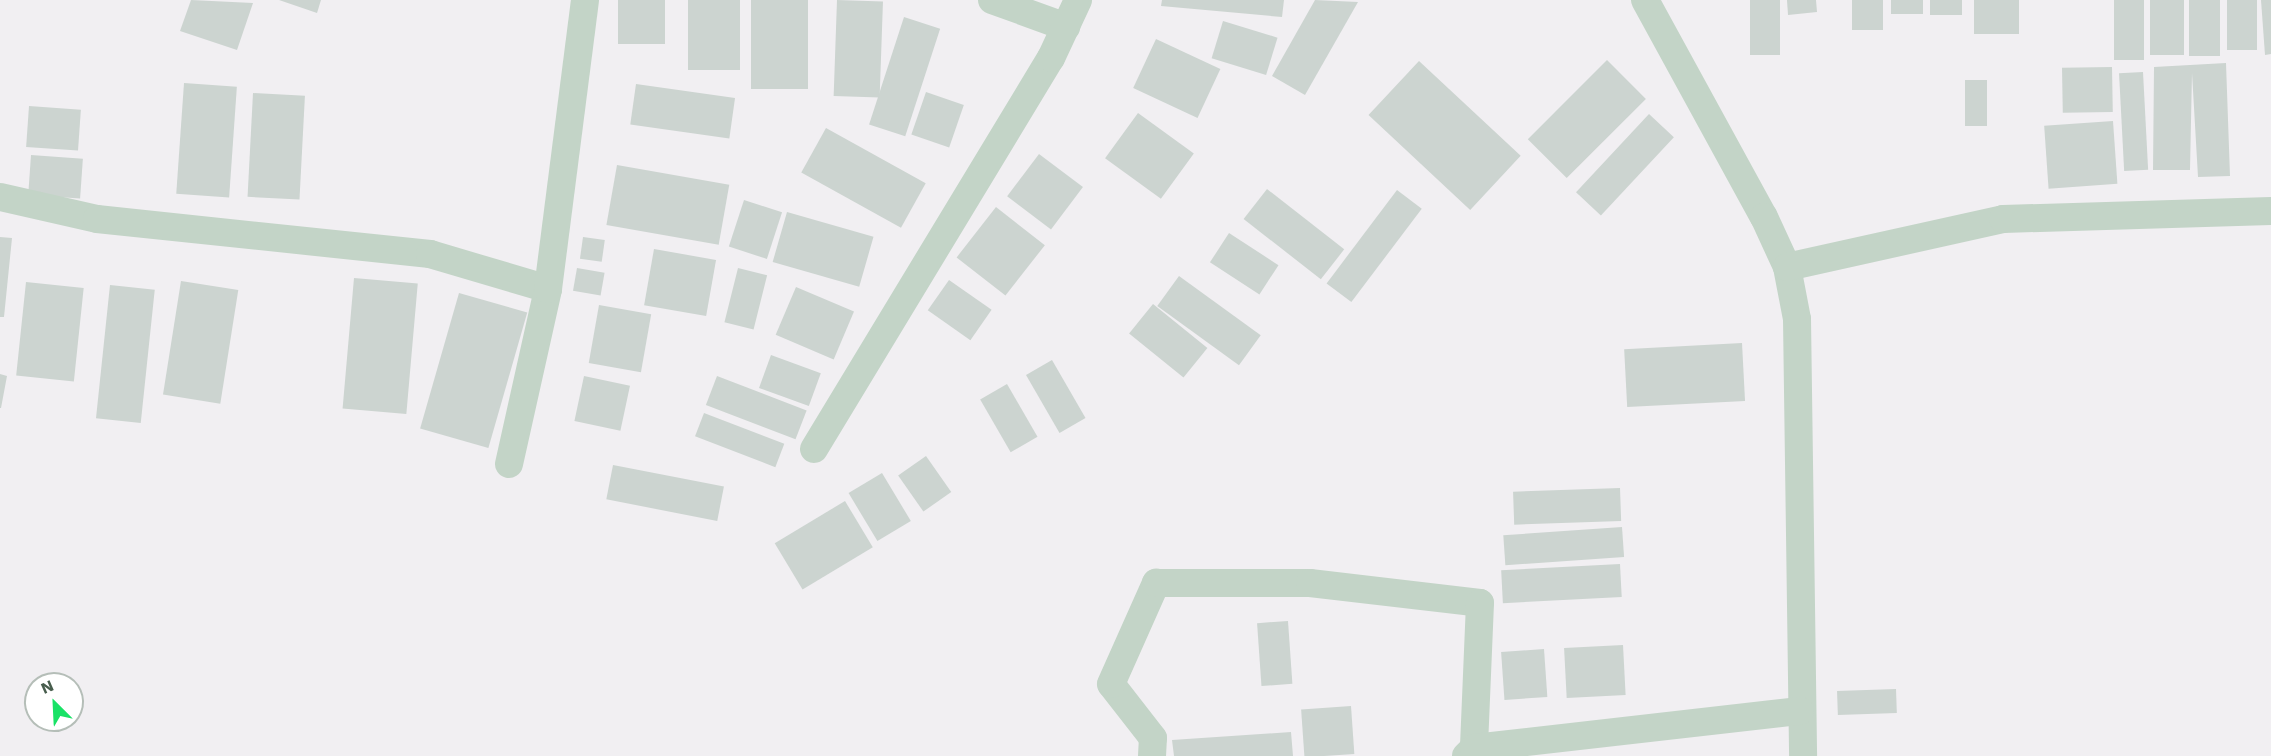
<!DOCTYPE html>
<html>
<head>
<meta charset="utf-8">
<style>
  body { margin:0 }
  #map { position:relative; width:2271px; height:756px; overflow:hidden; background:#f1eff2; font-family:"Work Sans",sans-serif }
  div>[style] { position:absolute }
  .building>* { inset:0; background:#ccd4d0; transform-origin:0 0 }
  .street>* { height:28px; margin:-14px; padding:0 14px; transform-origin:14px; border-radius:14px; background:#c3d4c7 }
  span { translate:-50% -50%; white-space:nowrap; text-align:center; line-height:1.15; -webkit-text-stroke:4.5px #fff; paint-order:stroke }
  .north { position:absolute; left:24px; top:672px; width:60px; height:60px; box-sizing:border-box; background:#fff; border:2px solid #b5beb8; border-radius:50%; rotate:336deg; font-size:16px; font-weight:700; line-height:24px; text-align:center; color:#475d4d }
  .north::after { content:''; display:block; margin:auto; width:21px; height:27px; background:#19e266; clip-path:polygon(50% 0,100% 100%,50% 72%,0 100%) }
</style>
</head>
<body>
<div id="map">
  <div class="building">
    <div style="clip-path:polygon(191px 0,253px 3px,237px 50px,180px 31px)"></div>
    <div style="clip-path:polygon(279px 0,321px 0,317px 13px)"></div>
    <div style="left:618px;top:0;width:47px;height:44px"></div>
    <div style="left:688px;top:0;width:52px;height:70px"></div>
    <div style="left:751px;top:0;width:57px;height:89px"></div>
    <div style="left:837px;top:0;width:46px;height:96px;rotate:2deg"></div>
    <div style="clip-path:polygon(1162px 0,1284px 0,1282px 17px,1161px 6px)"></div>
    <div style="clip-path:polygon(1315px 0,1358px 2px,1305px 95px,1272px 76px)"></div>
    <div style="left:1750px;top:0;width:30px;height:55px"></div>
    <div style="clip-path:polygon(1787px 0,1816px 0,1817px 12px,1788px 15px)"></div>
    <div style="left:1852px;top:0;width:31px;height:30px"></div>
    <div style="left:1891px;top:0;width:32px;height:14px"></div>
    <div style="left:1930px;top:0;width:32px;height:15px"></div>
    <div style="left:1974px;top:0;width:45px;height:34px"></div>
    <div style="left:2114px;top:0;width:30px;height:60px"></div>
    <div style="left:2150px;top:0;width:34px;height:55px"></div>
    <div style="left:2189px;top:0;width:31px;height:56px"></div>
    <div style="left:2227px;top:0;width:30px;height:50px"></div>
    <div style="clip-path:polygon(2261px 0,2271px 0,2271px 54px,2265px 55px)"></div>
    <div style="left:904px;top:17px;width:38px;height:113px;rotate:18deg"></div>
    <div style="left:1223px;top:21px;width:57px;height:39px;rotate:17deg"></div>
    <div style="left:1156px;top:39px;width:71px;height:54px;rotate:25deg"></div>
    <div style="left:1607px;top:60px;width:55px;height:112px;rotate:45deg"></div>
    <div style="left:1419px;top:61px;width:139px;height:74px;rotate:43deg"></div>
    <div style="clip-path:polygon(2226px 63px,2230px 176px,2198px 177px,2192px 73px,2190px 170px,2153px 170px,2154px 67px)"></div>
    <div style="left:2112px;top:67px;width:45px;height:50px;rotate:89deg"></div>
    <div style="left:2143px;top:72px;width:98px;height:24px;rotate:87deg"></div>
    <div style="left:1965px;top:80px;width:22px;height:46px"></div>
    <div style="left:184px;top:83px;width:53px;height:111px;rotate:4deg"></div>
    <div style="left:636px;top:84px;width:100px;height:41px;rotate:8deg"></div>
    <div style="left:926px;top:92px;width:40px;height:45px;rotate:19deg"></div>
    <div style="left:253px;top:93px;width:52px;height:104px;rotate:3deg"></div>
    <div style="left:29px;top:106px;width:52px;height:41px;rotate:4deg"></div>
    <div style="left:1138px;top:113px;width:69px;height:56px;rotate:36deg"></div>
    <div style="left:1649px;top:114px;width:34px;height:107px;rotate:43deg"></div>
    <div style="left:2113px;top:121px;width:63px;height:69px;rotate:86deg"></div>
    <div style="left:826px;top:128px;width:114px;height:51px;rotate:29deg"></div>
    <div style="left:1039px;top:154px;width:55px;height:53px;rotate:37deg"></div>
    <div style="left:31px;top:155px;width:52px;height:40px;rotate:4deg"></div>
    <div style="left:617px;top:165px;width:114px;height:61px;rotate:10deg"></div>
    <div style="left:1267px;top:189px;width:98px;height:38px;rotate:38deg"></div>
    <div style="left:1397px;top:190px;width:31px;height:117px;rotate:37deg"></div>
    <div style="left:744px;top:200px;width:40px;height:49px;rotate:18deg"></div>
    <div style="left:996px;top:207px;width:62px;height:64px;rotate:38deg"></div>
    <div style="left:787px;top:212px;width:90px;height:52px;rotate:16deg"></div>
    <div style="left:1229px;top:233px;width:59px;height:35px;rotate:33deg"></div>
    <div style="clip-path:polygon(0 237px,12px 238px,4px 317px,0 317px)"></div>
    <div style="left:583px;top:237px;width:22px;height:22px;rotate:8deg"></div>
    <div style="left:654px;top:249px;width:63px;height:57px;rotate:10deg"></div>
    <div style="left:577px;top:268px;width:28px;height:23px;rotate:10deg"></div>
    <div style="left:738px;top:268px;width:30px;height:56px;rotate:14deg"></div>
    <div style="left:1179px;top:276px;width:101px;height:37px;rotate:36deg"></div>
    <div style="left:354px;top:278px;width:64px;height:131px;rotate:5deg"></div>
    <div style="left:949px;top:280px;width:52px;height:37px;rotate:35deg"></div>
    <div style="left:181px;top:281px;width:58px;height:115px;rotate:9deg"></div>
    <div style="left:26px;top:282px;width:58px;height:94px;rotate:6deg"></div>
    <div style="left:110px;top:285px;width:45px;height:134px;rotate:6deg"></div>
    <div style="left:796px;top:287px;width:63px;height:52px;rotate:23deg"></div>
    <div style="left:459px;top:293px;width:71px;height:141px;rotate:16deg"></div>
    <div style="left:1153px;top:304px;width:70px;height:38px;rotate:39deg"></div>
    <div style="left:599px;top:305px;width:53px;height:59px;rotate:10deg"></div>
    <div style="left:1742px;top:343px;width:58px;height:118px;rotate:87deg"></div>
    <div style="left:771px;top:355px;width:53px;height:35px;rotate:20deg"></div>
    <div style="left:1052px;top:360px;width:67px;height:30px;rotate:60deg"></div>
    <div style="clip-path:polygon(0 374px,7px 376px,1px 408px,0 408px)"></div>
    <div style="left:584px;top:376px;width:47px;height:46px;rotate:12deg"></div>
    <div style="left:717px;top:376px;width:96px;height:31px;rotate:21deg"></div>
    <div style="left:1007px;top:384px;width:61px;height:31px;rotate:60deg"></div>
    <div style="left:704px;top:413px;width:86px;height:25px;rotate:21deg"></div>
    <div style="left:926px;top:456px;width:44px;height:34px;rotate:55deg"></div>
    <div style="left:613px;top:465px;width:113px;height:35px;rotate:11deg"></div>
    <div style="left:882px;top:473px;width:56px;height:39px;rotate:59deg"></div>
    <div style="left:1620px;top:488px;width:33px;height:107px;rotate:88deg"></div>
    <div style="left:845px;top:501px;width:54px;height:82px;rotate:59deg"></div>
    <div style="left:1622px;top:527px;width:30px;height:119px;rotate:86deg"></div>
    <div style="left:1620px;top:564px;width:33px;height:119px;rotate:87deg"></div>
    <div style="left:1288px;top:621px;width:63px;height:31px;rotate:86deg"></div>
    <div style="left:1623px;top:645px;width:50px;height:59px;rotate:87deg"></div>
    <div style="left:1544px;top:649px;width:48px;height:43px;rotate:86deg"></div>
    <div style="left:1896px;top:689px;width:24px;height:59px;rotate:88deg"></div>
    <div style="left:1351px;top:706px;width:48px;height:50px;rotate:86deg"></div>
    <div style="clip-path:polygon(1291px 732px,1293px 756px,1174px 756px,1172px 740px)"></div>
  </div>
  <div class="street">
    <div style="left:992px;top:0;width:79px;rotate:20deg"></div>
    <div style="left:1645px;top:0;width:247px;rotate:61.3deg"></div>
    <div style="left:1764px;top:217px;width:55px;rotate:65.3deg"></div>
    <div style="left:1787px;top:267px;width:53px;rotate:79.1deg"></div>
    <div style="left:1797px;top:319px;width:437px;rotate:89.2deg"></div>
    <div style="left:0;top:197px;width:99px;rotate:12.8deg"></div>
    <div style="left:97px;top:219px;width:335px;rotate:6deg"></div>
    <div style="left:430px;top:254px;width:123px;rotate:16.5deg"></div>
    <div style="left:1787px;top:267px;width:221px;rotate:-12.5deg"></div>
    <div style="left:2003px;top:219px;width:268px;rotate:-1.7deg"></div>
    <div style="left:814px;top:449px;width:457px;rotate:-58.8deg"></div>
    <div style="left:1051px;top:58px;width:64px;rotate:-65deg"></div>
    <div style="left:509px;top:464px;width:179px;rotate:-77.4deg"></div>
    <div style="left:548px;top:289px;width:291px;rotate:-82.7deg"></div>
    <div style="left:1152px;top:756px;width:18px;rotate:-87deg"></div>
    <div style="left:1153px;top:738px;width:68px;rotate:-127.9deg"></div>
    <div style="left:1111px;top:684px;width:111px;rotate:-66deg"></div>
    <div style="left:1156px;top:583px;width:154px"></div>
    <div style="left:1310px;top:583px;width:171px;rotate:6.7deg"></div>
    <div style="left:1480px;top:603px;width:145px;rotate:92.4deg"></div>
    <div style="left:1466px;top:756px;width:11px;rotate:-45deg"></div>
    <div style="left:1474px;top:748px;width:328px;rotate:-6.5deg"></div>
  </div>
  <div class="north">N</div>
</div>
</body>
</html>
